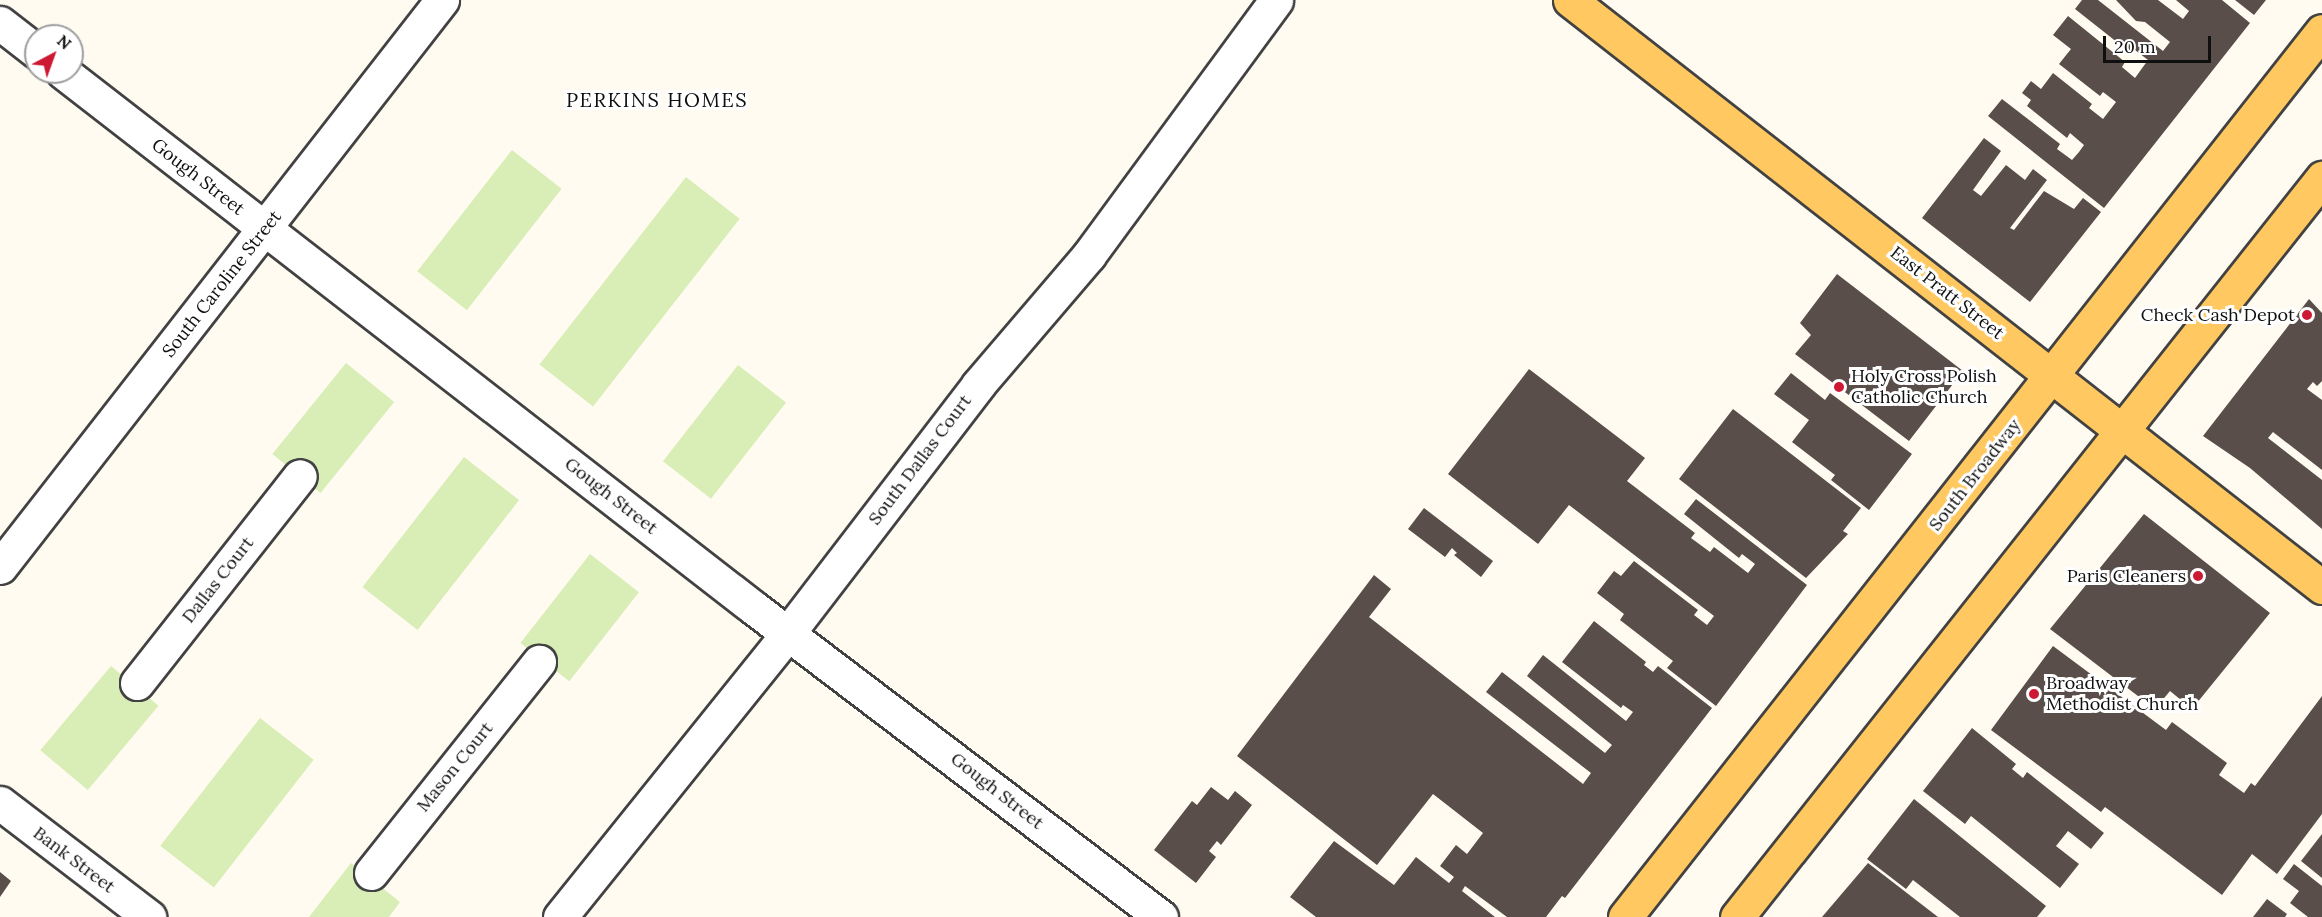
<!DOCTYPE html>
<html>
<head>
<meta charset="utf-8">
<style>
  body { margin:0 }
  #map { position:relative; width:2322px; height:917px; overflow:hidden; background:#fffbf1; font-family:Lora,serif }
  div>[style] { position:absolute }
  .green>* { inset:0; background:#d9eeb6; transform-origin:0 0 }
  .building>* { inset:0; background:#594e4a }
  .roads { filter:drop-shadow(2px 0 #424242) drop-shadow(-2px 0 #424242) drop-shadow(0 2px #424242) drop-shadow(0 -2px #424242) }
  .minor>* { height:33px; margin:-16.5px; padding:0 16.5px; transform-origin:16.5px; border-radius:16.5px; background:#fff }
  .major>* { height:33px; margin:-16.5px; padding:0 16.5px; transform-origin:16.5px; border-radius:16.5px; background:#ffc861 }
  .dots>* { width:16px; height:16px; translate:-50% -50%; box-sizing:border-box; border:3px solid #fff; border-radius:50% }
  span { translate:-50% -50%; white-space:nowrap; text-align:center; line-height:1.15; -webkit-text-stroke:6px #fff; paint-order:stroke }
  .street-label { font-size:18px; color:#0f0f0f }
  .poi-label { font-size:18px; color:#0f0f0f }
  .right { translate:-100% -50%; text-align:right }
  .left { translate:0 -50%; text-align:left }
  .neighbourhood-label { font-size:20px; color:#0f0f0f; letter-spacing:1.5px }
  .north { position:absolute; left:24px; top:24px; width:60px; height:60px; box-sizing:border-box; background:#fff; border:2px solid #9f9f9f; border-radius:50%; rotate:41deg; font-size:16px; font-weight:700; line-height:24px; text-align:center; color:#0f0f0f }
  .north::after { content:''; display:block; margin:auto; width:21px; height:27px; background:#cd1934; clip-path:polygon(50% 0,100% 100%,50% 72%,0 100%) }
  .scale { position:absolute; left:2103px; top:36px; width:108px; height:27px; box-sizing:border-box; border:3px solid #0f0f0f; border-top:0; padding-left:8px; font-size:18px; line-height:21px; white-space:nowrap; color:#0f0f0f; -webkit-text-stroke:4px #fff; paint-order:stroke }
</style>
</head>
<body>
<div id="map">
  <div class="green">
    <div style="left:512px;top:150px;width:63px;height:154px;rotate:38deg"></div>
    <div style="left:686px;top:177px;width:68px;height:238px;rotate:38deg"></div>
    <div style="left:346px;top:363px;width:62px;height:117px;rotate:39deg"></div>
    <div style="left:738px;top:365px;width:61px;height:122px;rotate:38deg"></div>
    <div style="left:464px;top:457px;width:70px;height:165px;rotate:38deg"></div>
    <div style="left:590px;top:554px;width:62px;height:113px;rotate:38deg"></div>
    <div style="left:111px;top:666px;width:62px;height:110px;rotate:40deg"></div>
    <div style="left:260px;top:718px;width:68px;height:162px;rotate:38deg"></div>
    <div style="clip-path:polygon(351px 863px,400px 902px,389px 917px,309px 917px)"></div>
  </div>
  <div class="building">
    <div style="clip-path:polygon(2082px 0,2098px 0,2163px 51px,2170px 42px,2145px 22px,2136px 21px,2116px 0,2158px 0,2183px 19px,2189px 11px,2176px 0,2222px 0,2250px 23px,2104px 208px,1988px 116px,2002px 99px,2060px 144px,2057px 149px,2072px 160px,2079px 152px,2084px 145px,2070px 133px,2067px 138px,2027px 106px,2031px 100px,2022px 93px,2031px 81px,2041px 89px,2053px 73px,2092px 104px,2089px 108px,2103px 119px,2116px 102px,2103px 92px,2100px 96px,2059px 64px,2071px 49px,2053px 35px,2068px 16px,2125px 62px,2122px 67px,2135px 78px,2148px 60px,2135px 50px,2132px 54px,2075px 9px)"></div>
    <div style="clip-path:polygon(2235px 0,2266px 0,2254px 15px)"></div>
    <div style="clip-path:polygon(1984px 138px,2001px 151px,1973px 190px,1981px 196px,2006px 165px,2025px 180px,2033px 169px,2047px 180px,2010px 228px,2014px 230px,2044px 191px,2074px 209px,2083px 198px,2101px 212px,2030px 302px,1922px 218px)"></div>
    <div style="clip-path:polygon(1837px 274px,1963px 371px,1909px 441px,1795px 354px,1811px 335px,1800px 323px)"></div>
    <div style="clip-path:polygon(2309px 299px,2322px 313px,2322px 381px,2317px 386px,2313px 382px,2307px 389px,2322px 400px,2322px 470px,2273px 432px,2268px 438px,2322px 480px,2322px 529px,2250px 468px,2203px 436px)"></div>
    <div style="clip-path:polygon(1529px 369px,1645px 458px,1627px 481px,1695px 533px,1691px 538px,1710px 552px,1714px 547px,1748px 573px,1755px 564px,1742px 554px,1739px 558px,1684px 514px,1696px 499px,1807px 585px,1716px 706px,1667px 668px,1673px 661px,1620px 620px,1624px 614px,1597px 593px,1614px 571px,1621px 576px,1634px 561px,1698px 610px,1694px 615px,1707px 625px,1714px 616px,1569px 505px,1538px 544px,1448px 474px)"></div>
    <div style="clip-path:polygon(1791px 373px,1825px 400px,1830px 393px,1912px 454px,1869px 510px,1831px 480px,1835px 475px,1792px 442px,1809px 420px,1774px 394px)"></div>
    <div style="clip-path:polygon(1733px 409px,1861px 508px,1843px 531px,1848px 534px,1806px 578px,1679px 479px)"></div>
    <div style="clip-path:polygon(1424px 508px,1493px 561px,1481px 577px,1454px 555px,1457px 553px,1452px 548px,1445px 557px,1408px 529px)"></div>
    <div style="clip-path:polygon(2144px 514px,2270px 613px,2192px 709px,2170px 691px,2155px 709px,2050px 629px)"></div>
    <div style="clip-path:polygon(1374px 575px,1391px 589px,1369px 617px,1583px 784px,1591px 773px,1486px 692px,1502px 672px,1605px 753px,1612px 745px,1527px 676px,1543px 655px,1626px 721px,1633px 712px,1623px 705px,1621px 708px,1562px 662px,1594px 621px,1646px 662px,1644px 665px,1653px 672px,1658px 666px,1712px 708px,1565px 898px,1562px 896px,1546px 917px,1507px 917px,1465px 886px,1462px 891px,1495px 917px,1316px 917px,1290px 897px,1334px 841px,1394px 885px,1416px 857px,1449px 883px,1454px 877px,1440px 866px,1456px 845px,1467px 854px,1483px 833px,1433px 794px,1377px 865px,1237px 756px)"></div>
    <div style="clip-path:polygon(2053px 646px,2166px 730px,2172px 722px,2227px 763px,2219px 775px,2244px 793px,2251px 783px,2255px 786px,2322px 696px,2322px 814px,2277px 874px,2252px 854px,2222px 895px,2105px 807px,2101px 812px,1991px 730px)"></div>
    <div style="clip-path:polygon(1972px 728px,2016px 764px,2012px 769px,2023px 778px,2027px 772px,2104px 833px,2091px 849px,2068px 831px,2056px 846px,2079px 864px,2060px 888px,1971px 816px,1965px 824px,1923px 791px)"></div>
    <div style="clip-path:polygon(1211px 787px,1228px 800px,1235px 791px,1252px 805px,1221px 845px,1217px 841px,1209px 851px,1216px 857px,1196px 883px,1154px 850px,1192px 801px,1197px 805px)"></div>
    <div style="clip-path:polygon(1914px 799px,2046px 906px,2037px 917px,1960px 917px,1913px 880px,1906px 889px,1867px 859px)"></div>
    <div style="clip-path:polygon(2322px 834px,2322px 878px,2301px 861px)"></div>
    <div style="clip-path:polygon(1868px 863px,1938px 917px,1822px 917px)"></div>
    <div style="clip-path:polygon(2294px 864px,2322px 886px,2322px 917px,2308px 917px,2290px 903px,2299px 891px,2283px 879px)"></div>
    <div style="clip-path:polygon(0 872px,11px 881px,0 897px)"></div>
    <div style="clip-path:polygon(2267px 899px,2287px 914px,2285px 917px,2253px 917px)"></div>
  </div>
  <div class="roads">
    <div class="minor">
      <div style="left:0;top:23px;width:46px;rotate:37.9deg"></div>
      <div style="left:63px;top:72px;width:875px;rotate:37.8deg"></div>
      <div style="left:754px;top:608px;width:511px;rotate:37.21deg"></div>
      <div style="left:0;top:567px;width:719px;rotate:-52.06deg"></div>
      <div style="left:137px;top:683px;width:263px;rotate:-51.8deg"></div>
      <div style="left:0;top:803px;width:188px;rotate:37.4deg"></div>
      <div style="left:371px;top:873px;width:270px;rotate:-51.5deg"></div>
      <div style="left:560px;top:917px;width:364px;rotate:-51.2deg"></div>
      <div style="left:788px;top:633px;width:312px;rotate:-52.5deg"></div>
      <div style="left:978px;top:385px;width:171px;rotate:-49.5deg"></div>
      <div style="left:1089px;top:255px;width:316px;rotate:-53.7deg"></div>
    </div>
    <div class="major">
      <div style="left:1570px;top:0;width:954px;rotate:37.98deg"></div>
      <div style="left:1625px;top:917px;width:1127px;rotate:-51.81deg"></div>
      <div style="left:1737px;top:917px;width:943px;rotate:-51.63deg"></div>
    </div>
  </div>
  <div class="dots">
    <div style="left:2307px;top:315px;background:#cd1934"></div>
    <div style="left:1839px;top:387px;background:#cd1934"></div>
    <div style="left:2198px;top:576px;background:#cd1934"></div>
    <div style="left:2034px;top:694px;background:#cd1934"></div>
  </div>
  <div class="street-label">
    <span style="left:198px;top:177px;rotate:38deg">Gough Street</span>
    <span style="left:222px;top:284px;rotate:-52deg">South Caroline Street</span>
    <span style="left:1947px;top:293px;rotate:38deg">East Pratt Street</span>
    <span style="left:920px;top:460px;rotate:-53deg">South Dallas Court</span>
    <span style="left:1975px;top:475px;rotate:-52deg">South Broadway</span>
    <span style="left:611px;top:496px;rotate:38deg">Gough Street</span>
    <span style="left:218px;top:580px;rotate:-52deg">Dallas Court</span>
    <span style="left:455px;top:767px;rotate:-51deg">Mason Court</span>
    <span style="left:997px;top:791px;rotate:38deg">Gough Street</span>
    <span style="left:74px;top:860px;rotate:37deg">Bank Street</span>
  </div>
  <div class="poi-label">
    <span class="right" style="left:2295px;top:315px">Check Cash Depot</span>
    <span class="left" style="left:1851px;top:387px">Holy Cross Polish<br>Catholic Church</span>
    <span class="right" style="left:2186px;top:576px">Paris Cleaners</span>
    <span class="left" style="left:2046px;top:694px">Broadway<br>Methodist Church</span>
  </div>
  <div class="neighbourhood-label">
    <span style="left:657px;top:99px">PERKINS HOMES</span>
  </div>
  <div class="north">N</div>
  <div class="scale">20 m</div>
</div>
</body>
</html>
